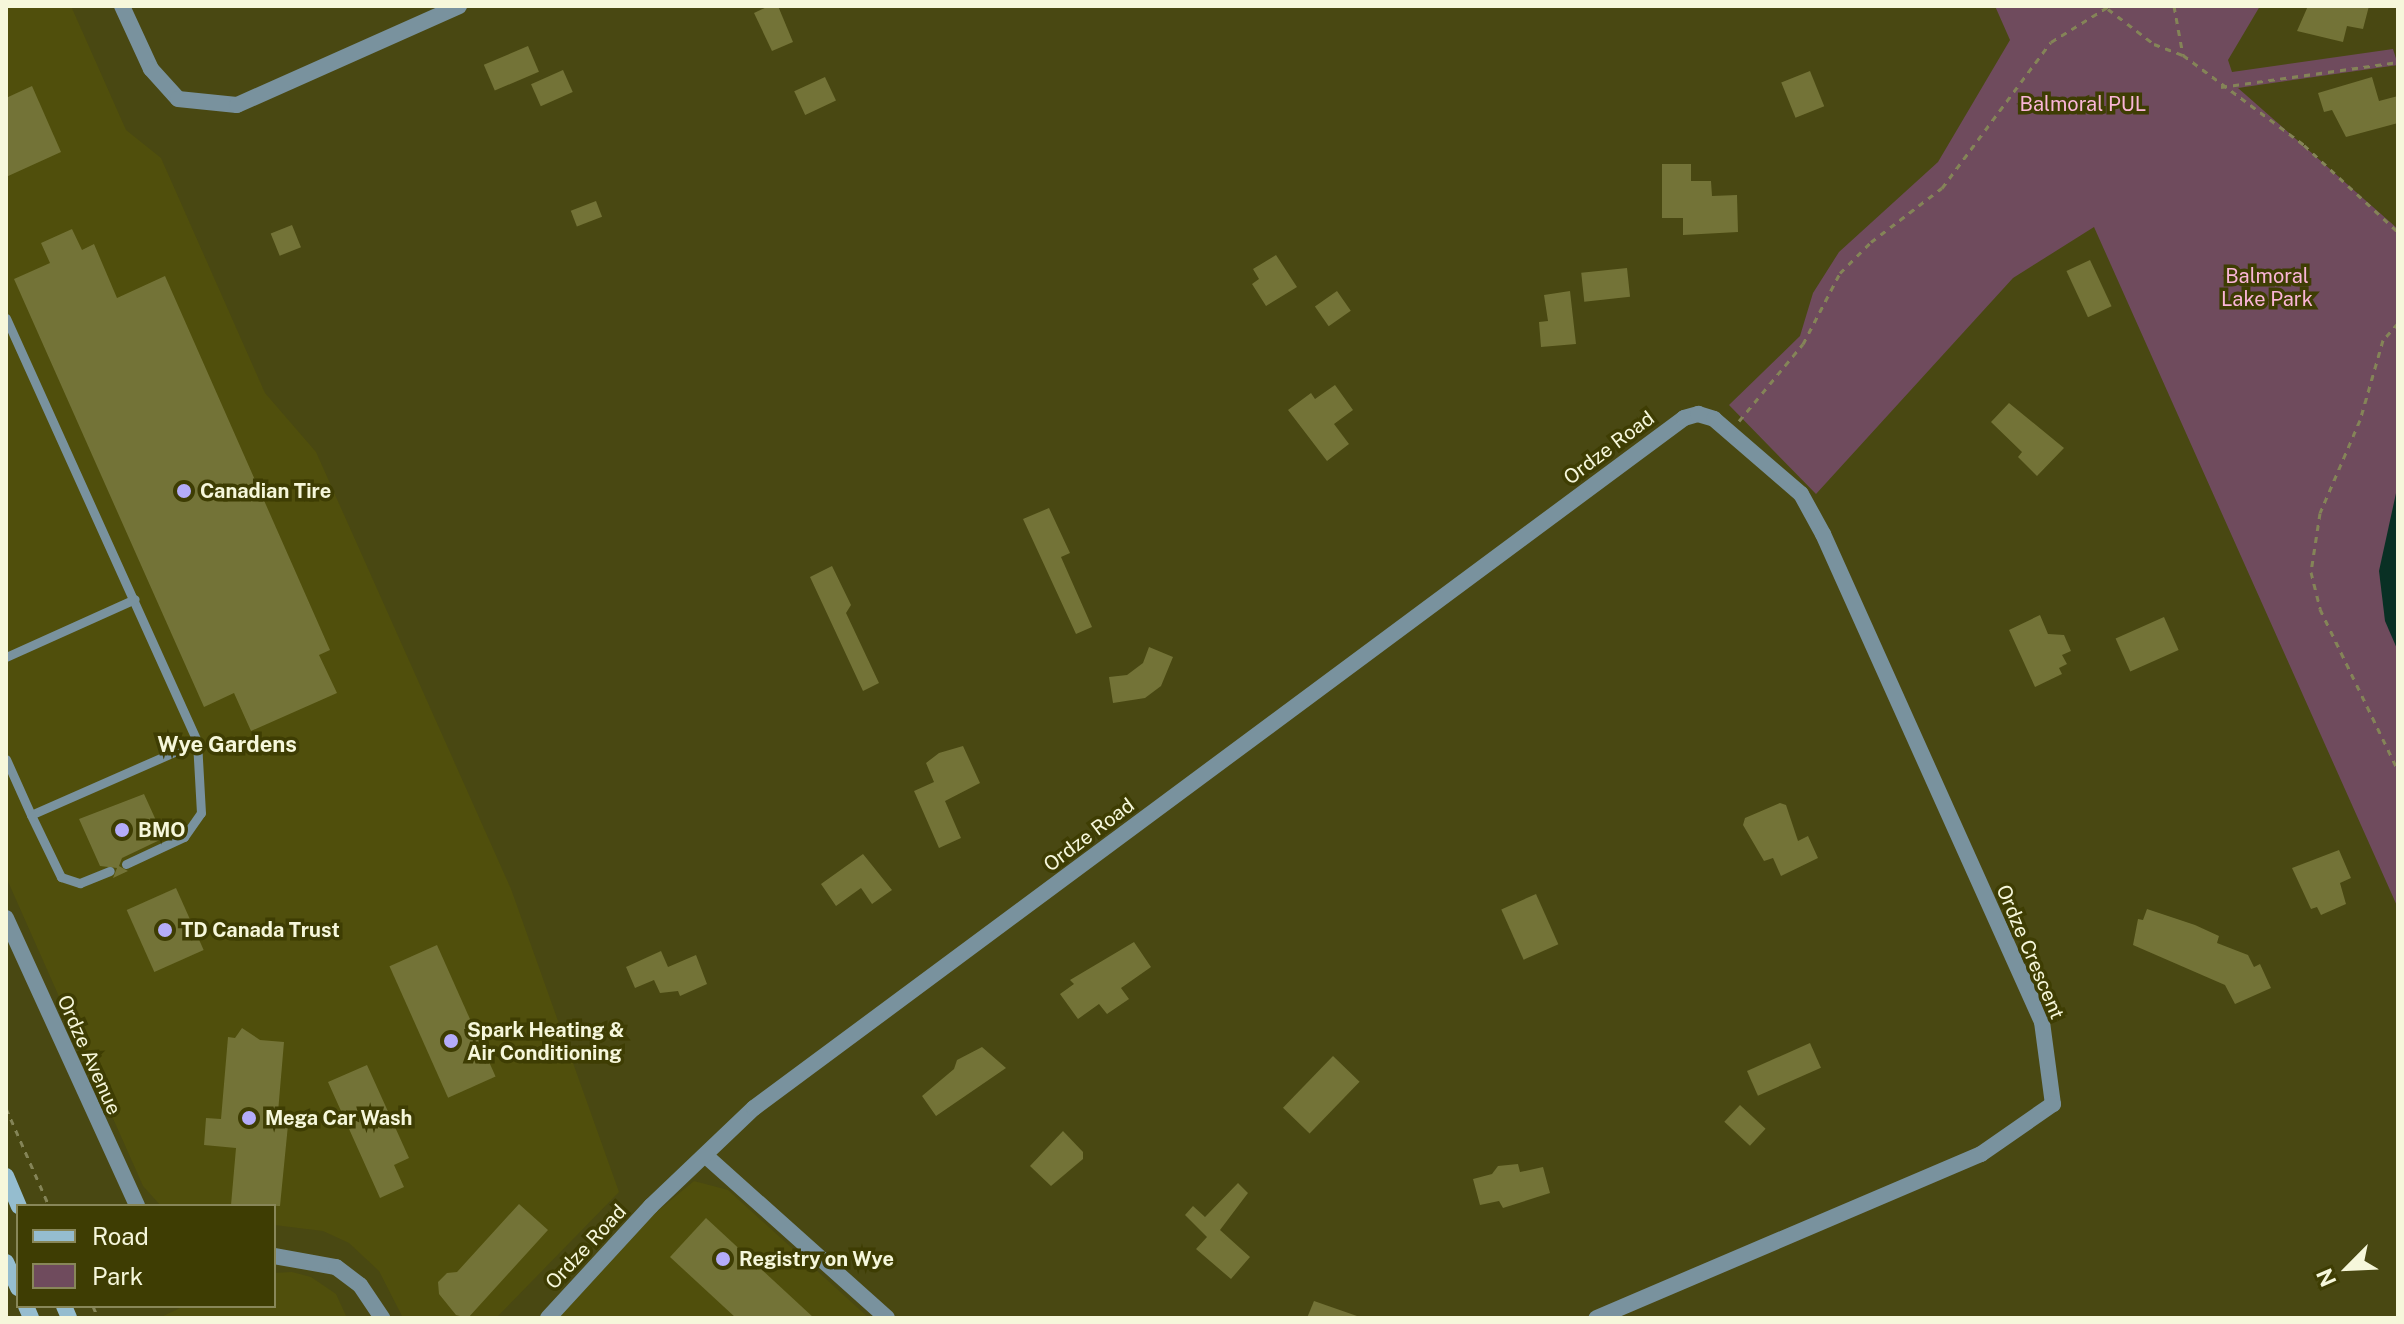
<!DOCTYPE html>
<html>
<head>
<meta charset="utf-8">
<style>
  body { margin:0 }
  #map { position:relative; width:2404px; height:1324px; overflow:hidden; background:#494812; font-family:"Public Sans",sans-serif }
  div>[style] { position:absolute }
  .built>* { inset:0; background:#504f0c }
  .green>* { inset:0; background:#6f4b5d }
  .water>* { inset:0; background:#093024 }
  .building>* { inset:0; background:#737337; transform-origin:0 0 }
  .path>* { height:3px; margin-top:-1.5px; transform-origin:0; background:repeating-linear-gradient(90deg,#848457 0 6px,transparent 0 12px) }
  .service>* { height:9px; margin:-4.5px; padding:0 4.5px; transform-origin:4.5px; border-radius:4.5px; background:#79929e }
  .minor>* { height:16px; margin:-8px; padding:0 8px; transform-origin:8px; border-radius:8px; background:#79929e }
  .secondary>* { height:16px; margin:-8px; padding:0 8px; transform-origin:8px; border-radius:8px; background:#95bdcf }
  .dots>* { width:22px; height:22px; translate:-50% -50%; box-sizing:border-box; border:4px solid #3e3d03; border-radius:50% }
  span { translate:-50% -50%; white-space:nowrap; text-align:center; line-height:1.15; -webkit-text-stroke:7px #3e3d03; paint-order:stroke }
  .park-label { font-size:20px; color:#fab5d7 }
  .street-label { font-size:20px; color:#f6f7db }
  .poi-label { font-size:20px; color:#f6f7db; font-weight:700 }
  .left { translate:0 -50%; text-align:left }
  .neighbourhood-label { font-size:22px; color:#f6f7db; font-weight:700 }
  .frame { position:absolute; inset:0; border:8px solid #f6f7db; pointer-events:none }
  .legend { position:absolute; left:16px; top:1204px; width:260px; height:104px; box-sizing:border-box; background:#3e3d03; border:2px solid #888759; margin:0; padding:10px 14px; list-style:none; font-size:24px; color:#f6f7db }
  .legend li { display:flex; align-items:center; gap:16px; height:40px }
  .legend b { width:40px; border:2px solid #888759 }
  .north { position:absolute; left:2308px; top:1228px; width:80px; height:80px; -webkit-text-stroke:6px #3e3d03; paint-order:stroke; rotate:246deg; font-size:22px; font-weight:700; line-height:32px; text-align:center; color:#f6f7db }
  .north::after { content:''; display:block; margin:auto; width:28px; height:36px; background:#f6f7db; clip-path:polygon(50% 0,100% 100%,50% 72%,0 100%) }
</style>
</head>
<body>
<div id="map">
  <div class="built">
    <div style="clip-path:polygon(6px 6px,71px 6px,126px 130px,161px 158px,265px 393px,316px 452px,511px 889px,619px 1192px,496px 1318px,403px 1318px,379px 1271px,349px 1243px,323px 1231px,274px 1225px,274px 1206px,161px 1206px,143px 1186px,6px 877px)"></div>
    <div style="clip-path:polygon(694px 1181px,728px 1190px,869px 1318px,551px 1318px,654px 1214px)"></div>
    <div style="clip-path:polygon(292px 1272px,311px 1277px,336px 1294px,347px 1318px,159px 1318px,184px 1306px,274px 1306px,274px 1273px)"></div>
  </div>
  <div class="green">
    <div style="clip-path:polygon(1995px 6px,2260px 6px,2228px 60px,2232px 72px,2393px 49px,2398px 65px,2238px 88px,2398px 229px,2398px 908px,2094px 227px,2013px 278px,1816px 494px,1729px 405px,1800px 336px,1813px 293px,1839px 252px,1938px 162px,2010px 40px)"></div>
  </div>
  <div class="water">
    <div style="clip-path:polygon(2398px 484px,2398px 651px,2385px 621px,2379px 571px)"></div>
  </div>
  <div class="building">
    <div style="clip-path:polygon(769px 6px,778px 6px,793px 42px,772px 51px,754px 13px)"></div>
    <div style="clip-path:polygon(2308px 6px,2369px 6px,2363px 29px,2347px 26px,2343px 42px,2297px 31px)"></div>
    <div style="left:528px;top:46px;width:28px;height:48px;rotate:67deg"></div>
    <div style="left:563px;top:70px;width:24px;height:35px;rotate:66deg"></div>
    <div style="left:1810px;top:71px;width:38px;height:31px;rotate:68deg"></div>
    <div style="left:825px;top:77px;width:26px;height:34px;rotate:65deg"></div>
    <div style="clip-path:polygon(2372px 77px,2379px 101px,2398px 96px,2398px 123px,2346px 137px,2332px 110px,2324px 112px,2318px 93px)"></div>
    <div style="clip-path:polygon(32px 86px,61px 152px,6px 177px,6px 98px)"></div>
    <div style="clip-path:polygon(1662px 164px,1691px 164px,1691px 181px,1711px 181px,1712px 196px,1737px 195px,1738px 232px,1683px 235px,1683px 218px,1662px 218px)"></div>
    <div style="left:596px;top:201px;width:17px;height:27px;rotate:69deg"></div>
    <div style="left:292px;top:225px;width:24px;height:23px;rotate:68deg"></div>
    <div style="clip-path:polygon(72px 229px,82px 250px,94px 244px,117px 298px,165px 276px,330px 650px,319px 655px,337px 693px,251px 731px,234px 693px,204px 707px,14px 279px,50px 263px,41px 243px)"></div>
    <div style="clip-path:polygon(1276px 255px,1297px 287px,1266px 306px,1252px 284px,1259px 279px,1253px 269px)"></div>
    <div style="left:2090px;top:260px;width:51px;height:26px;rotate:65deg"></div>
    <div style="left:1627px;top:268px;width:29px;height:46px;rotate:84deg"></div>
    <div style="left:1337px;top:291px;width:24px;height:27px;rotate:55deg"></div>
    <div style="clip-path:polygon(1570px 291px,1576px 344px,1541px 347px,1539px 322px,1548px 321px,1544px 295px)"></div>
    <div style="clip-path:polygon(1335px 385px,1353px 410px,1334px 424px,1349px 444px,1327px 461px,1288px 410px,1311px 393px,1315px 399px)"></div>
    <div style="clip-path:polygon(2009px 403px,2064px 448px,2037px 476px,2018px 457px,2022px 452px,1991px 422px)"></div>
    <div style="clip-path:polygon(1049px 508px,1070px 553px,1061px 557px,1092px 627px,1076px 634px,1023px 519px)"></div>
    <div style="clip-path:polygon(832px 566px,851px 605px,846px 613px,879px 683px,863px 691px,810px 577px)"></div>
    <div style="clip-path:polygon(2040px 615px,2048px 634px,2064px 635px,2071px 651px,2062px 655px,2067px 664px,2059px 668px,2062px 674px,2035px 687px,2009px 630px)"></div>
    <div style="left:2164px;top:617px;width:36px;height:53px;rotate:66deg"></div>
    <div style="clip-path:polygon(1149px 647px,1173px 657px,1161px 686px,1145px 698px,1113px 703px,1109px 677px,1127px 675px,1143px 663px)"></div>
    <div style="clip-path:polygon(963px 746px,980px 783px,945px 801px,961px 838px,939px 848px,914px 791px,934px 782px,926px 763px,939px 753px)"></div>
    <div style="clip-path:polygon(144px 794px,164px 838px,122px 858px,119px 866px,128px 871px,113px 878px,117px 868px,100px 866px,79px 819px)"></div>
    <div style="clip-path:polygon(1780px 803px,1786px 805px,1798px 841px,1808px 836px,1818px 858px,1781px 876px,1773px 858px,1764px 861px,1743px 825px,1745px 818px)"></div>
    <div style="clip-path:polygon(2339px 850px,2351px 878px,2340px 883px,2346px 904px,2321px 915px,2317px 907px,2311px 909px,2292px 868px)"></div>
    <div style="clip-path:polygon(863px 854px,892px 890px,872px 904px,861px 888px,836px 906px,821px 884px)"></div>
    <div style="left:176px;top:888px;width:68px;height:54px;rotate:66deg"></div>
    <div style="left:1536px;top:894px;width:55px;height:38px;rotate:66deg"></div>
    <div style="clip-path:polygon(2147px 909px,2195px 925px,2219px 936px,2217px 943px,2248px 955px,2254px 967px,2260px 964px,2271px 988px,2235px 1004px,2225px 985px,2133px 945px,2138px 919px,2143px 920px)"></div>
    <div style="clip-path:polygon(1134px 942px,1151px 967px,1121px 988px,1129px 999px,1107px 1014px,1099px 1004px,1078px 1019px,1060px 994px,1074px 984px,1070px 980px)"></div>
    <div style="left:437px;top:945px;width:144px;height:52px;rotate:66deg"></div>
    <div style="clip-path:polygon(661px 951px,668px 967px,696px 955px,707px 984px,680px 996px,678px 991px,660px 993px,654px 980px,635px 988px,626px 967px)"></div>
    <div style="clip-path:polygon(242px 1028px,260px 1040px,284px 1042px,277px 1124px,288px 1125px,280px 1206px,231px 1205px,236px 1148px,204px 1145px,206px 1118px,221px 1119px,228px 1037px,235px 1038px)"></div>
    <div style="left:1810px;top:1043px;width:27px;height:69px;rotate:66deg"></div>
    <div style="clip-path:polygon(982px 1047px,1006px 1068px,936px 1116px,922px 1096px,954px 1069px,957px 1060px)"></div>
    <div style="left:1333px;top:1056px;width:37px;height:72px;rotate:44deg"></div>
    <div style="clip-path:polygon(367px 1065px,409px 1158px,394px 1165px,404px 1187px,380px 1198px,328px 1082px)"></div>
    <div style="left:1740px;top:1105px;width:35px;height:23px;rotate:43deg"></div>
    <div style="clip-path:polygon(1063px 1131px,1083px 1152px,1083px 1159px,1051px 1186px,1030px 1166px)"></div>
    <div style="clip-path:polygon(1518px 1164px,1520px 1172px,1543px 1167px,1550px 1193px,1503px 1208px,1499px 1201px,1480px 1205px,1473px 1179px,1492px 1174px,1498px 1166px)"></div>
    <div style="clip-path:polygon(1238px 1183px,1248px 1193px,1220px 1230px,1250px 1257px,1231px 1279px,1196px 1249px,1207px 1237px,1185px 1215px,1193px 1206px,1205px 1217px)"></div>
    <div style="clip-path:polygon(519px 1204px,548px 1230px,468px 1318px,456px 1315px,439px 1294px,438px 1282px,447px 1273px,457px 1272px)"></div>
    <div style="clip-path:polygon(706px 1218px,814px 1318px,736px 1318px,670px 1257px)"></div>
    <div style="clip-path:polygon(1314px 1301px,1357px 1316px,1356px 1318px,1307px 1318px)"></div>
  </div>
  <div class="path">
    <div style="left:2174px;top:6px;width:50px;rotate:79.6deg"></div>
    <div style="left:2108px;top:9px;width:58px;rotate:37.3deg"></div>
    <div style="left:2154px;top:44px;width:31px;rotate:21deg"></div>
    <div style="left:2183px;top:55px;width:151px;rotate:36.6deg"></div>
    <div style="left:2304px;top:145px;width:128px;rotate:42.8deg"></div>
    <div style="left:2221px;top:87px;width:179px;rotate:-8deg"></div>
    <div style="left:2398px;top:323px;width:23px;rotate:131deg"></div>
    <div style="left:2383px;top:340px;width:83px;rotate:106deg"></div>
    <div style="left:2360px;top:420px;width:101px;rotate:113.3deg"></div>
    <div style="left:2320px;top:513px;width:60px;rotate:98.7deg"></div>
    <div style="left:2311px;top:572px;width:38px;rotate:76deg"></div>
    <div style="left:2320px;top:609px;width:179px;rotate:64.2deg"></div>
    <div style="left:1739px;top:421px;width:100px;rotate:-50.3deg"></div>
    <div style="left:1803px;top:344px;width:80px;rotate:-62.5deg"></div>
    <div style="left:1840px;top:273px;width:44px;rotate:-45deg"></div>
    <div style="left:1871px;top:242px;width:89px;rotate:-37.3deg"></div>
    <div style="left:1942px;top:188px;width:182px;rotate:-53.3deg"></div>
    <div style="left:2051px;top:42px;width:68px;rotate:-31.8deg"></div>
    <div style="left:6px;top:1108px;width:107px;rotate:66.3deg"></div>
    <div style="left:93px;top:1306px;width:13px;rotate:67deg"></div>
  </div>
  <div class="service">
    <div style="left:6px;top:318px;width:465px;rotate:65.7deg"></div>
    <div style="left:197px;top:742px;width:181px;rotate:156.3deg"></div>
    <div style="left:31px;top:815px;width:61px;rotate:-114.1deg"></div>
    <div style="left:6px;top:657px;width:141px;rotate:-24.2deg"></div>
    <div style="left:31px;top:815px;width:69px;rotate:64.2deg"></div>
    <div style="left:61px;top:877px;width:20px;rotate:18deg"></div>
    <div style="left:80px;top:883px;width:32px;rotate:-22deg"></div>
    <div style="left:126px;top:864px;width:64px;rotate:-25deg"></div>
    <div style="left:184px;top:837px;width:29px;rotate:-55deg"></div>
    <div style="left:201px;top:813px;width:71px;rotate:-93.2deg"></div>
  </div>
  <div class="minor">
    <div style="left:122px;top:6px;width:69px;rotate:65.3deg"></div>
    <div style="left:151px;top:69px;width:40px;rotate:48deg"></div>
    <div style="left:178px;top:99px;width:59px;rotate:5.8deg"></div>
    <div style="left:237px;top:105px;width:243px;rotate:-24deg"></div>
    <div style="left:6px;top:918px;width:316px;rotate:65.5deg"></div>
    <div style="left:706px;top:1156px;width:243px;rotate:41.8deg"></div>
    <div style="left:274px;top:1256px;width:63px;rotate:10.1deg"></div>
    <div style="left:336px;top:1267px;width:30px;rotate:37deg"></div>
    <div style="left:360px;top:1285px;width:40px;rotate:56deg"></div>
    <div style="left:548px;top:1318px;width:152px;rotate:-47.4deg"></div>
    <div style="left:651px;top:1206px;width:142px;rotate:-43.6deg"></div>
    <div style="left:754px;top:1108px;width:1158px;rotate:-36.57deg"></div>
    <div style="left:1684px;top:418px;width:15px;rotate:-16deg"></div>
    <div style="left:1698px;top:414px;width:17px;rotate:17deg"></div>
    <div style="left:1714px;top:419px;width:115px;rotate:40.8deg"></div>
    <div style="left:1801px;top:494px;width:46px;rotate:61.2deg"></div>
    <div style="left:1823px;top:534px;width:535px;rotate:65.83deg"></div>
    <div style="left:2042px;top:1022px;width:83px;rotate:82.4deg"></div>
    <div style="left:2053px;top:1104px;width:88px;rotate:145.2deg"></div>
    <div style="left:1981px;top:1154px;width:418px;rotate:156.9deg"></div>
  </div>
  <div class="secondary">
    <div style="left:6px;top:1176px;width:33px;rotate:67deg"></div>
    <div style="left:6px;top:1262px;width:29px;rotate:65deg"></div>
    <div style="left:26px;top:1306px;width:13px;rotate:67deg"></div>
    <div style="left:64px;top:1306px;width:13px;rotate:67deg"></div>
  </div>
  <div class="dots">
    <div style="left:184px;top:491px;background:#b4acf9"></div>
    <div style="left:122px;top:830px;background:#b4acf9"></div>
    <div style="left:165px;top:930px;background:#b4acf9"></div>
    <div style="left:451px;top:1041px;background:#b4acf9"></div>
    <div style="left:249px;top:1118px;background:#b4acf9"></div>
    <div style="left:723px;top:1259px;background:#b4acf9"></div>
  </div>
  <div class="park-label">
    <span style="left:2083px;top:104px">Balmoral PUL</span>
    <span style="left:2267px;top:288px">Balmoral<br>Lake Park</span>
  </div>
  <div class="street-label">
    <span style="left:1609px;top:448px;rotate:-37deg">Ordze Road</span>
    <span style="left:1089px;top:835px;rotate:-37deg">Ordze Road</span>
    <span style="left:2030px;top:952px;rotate:67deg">Ordze Crescent</span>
    <span style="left:89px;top:1055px;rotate:66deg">Ordze Avenue</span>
    <span style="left:586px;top:1247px;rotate:-47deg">Ordze Road</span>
  </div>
  <div class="poi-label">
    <span class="left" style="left:200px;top:491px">Canadian Tire</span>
    <span class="left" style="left:138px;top:830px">BMO</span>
    <span class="left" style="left:181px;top:930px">TD Canada Trust</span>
    <span class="left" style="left:467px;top:1042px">Spark Heating &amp;<br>Air Conditioning</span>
    <span class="left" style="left:265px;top:1118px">Mega Car Wash</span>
    <span class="left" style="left:739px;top:1259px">Registry on Wye</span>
  </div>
  <div class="neighbourhood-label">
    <span style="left:227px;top:745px">Wye Gardens</span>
  </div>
  <div class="frame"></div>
  <ul class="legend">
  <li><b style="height:10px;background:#95bdcf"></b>Road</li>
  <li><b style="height:22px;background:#6f4b5d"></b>Park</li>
  </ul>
  <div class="north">N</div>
</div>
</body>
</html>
